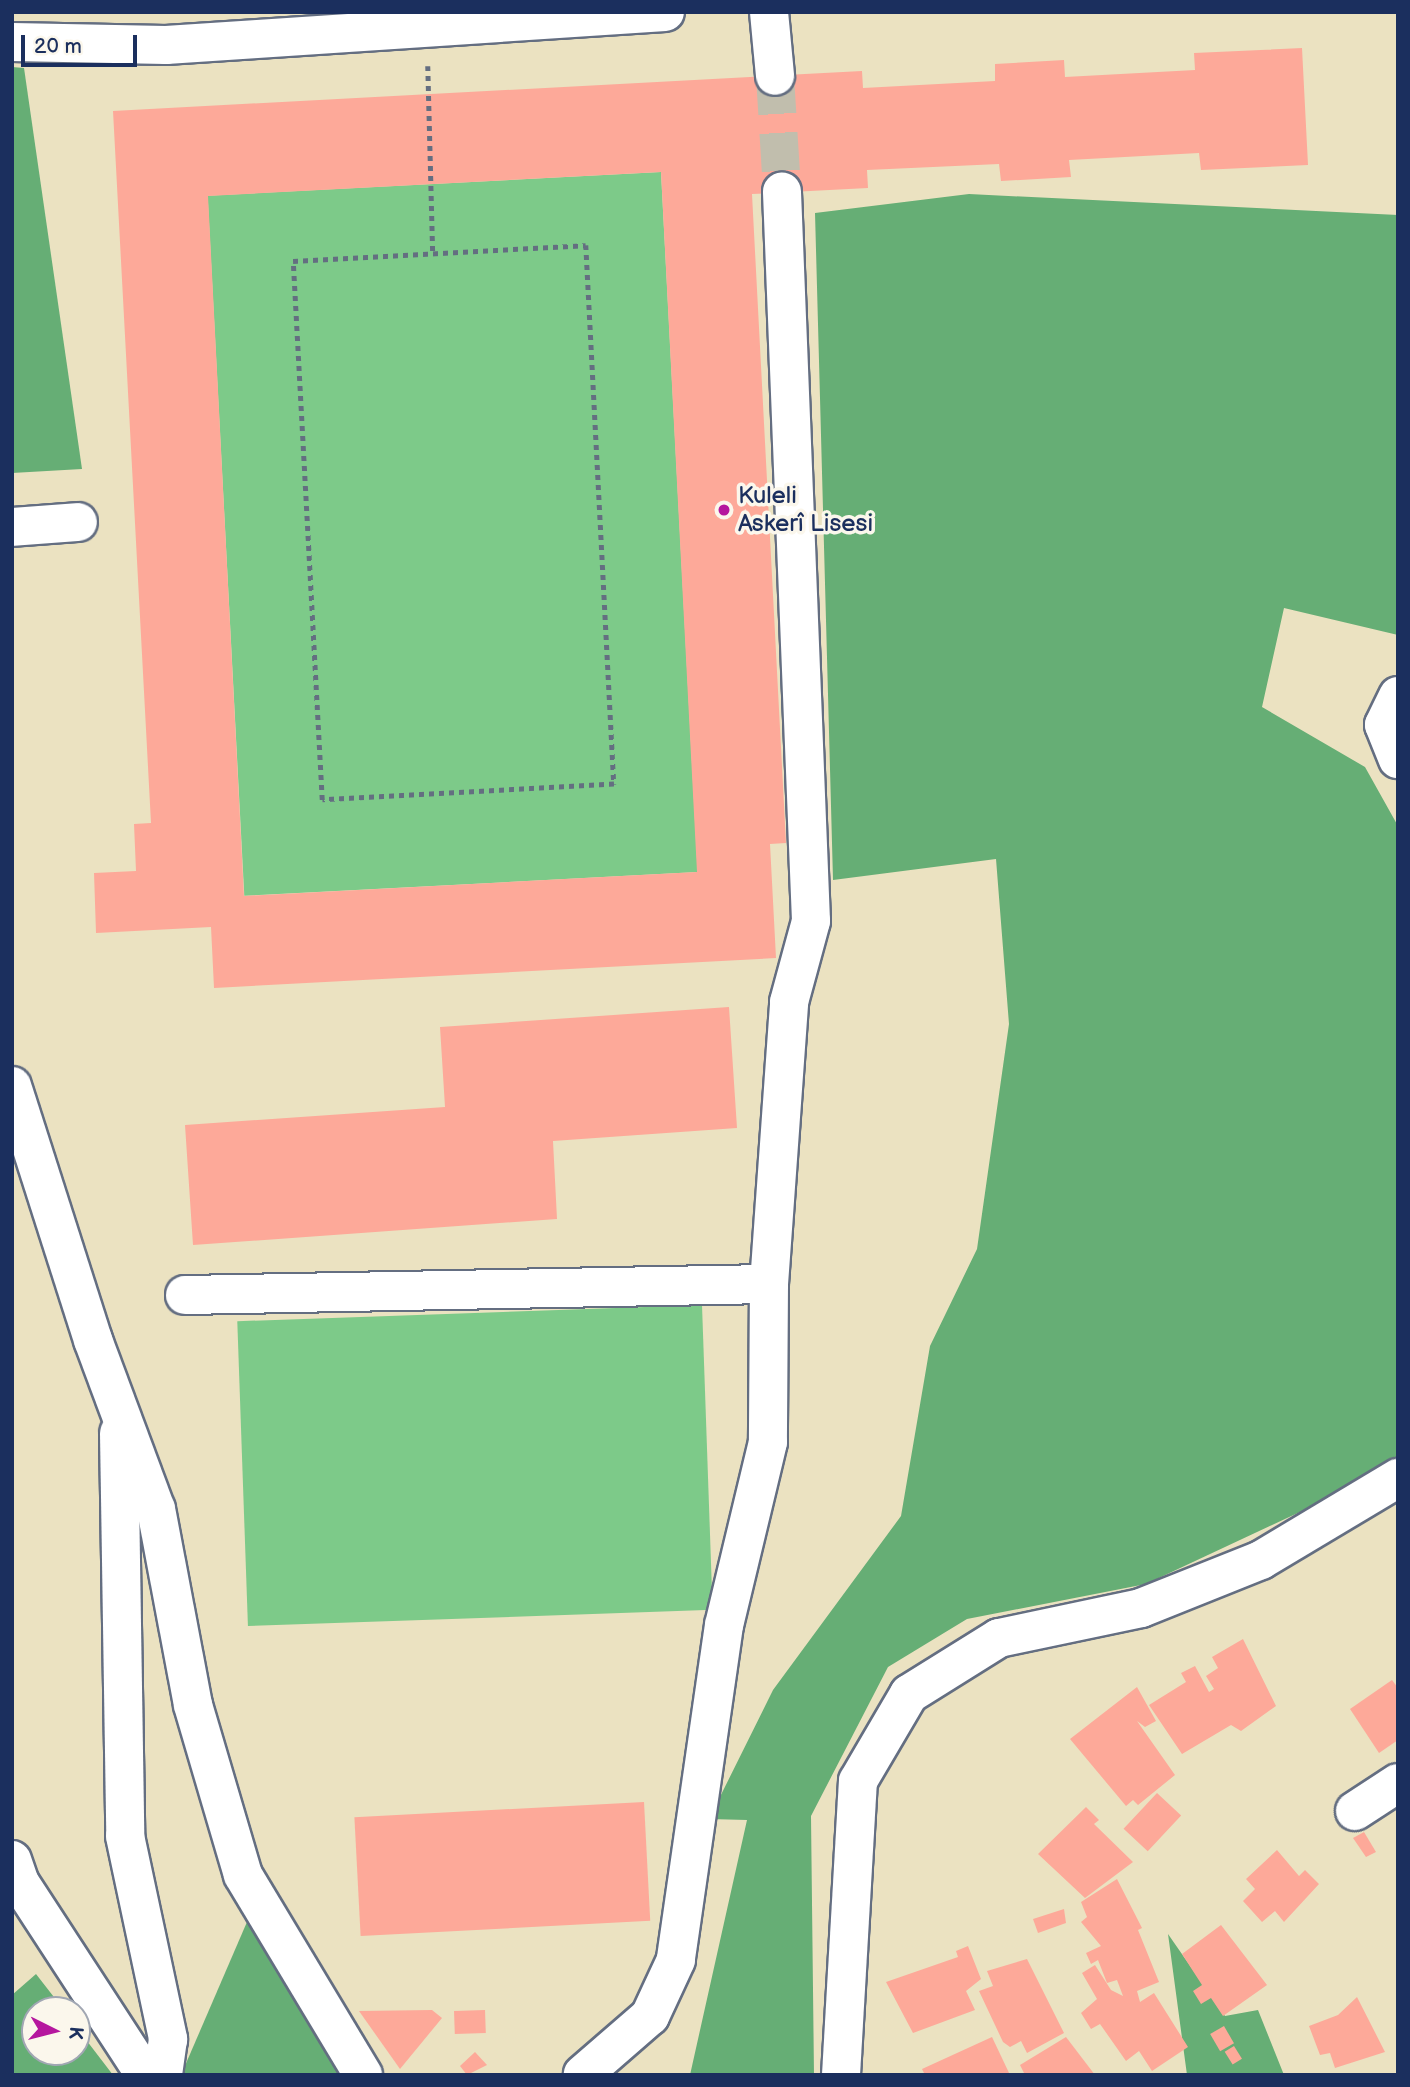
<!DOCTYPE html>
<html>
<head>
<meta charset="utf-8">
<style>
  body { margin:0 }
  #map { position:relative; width:1410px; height:2087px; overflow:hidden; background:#ebe2c1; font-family:"Balsamiq Sans",sans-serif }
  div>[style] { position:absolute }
  .green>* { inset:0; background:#7dca89; transform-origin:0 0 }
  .forest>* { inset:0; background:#66ae75 }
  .building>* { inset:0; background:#fda999; transform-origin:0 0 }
  .street-tunnel>* { height:38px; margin-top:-19px; transform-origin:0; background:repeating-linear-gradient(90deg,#c1bead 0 38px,transparent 0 57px) }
  .path>* { height:4.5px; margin-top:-2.25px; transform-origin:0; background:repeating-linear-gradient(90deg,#646e81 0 5px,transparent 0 10px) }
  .roads { filter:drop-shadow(2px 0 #646e81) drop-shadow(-2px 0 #646e81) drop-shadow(0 2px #646e81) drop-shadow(0 -2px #646e81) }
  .street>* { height:38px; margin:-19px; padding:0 19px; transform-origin:19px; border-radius:19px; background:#fff }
  .secondary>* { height:38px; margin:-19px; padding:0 19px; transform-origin:19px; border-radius:19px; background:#fff }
  .primary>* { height:38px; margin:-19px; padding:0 19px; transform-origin:19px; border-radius:19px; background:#fff }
  .dots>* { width:19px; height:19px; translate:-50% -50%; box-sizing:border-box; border:4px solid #fbf7ec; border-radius:50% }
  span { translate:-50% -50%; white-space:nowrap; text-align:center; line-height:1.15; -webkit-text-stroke:7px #fbf7ec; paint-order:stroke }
  .poi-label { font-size:24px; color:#1b2f5e }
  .left { translate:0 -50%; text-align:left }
  .frame { position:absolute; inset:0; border:14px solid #1b2f5e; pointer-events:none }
  .north { position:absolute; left:21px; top:1996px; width:70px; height:70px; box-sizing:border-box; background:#fbf7ec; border:2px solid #a1a7b3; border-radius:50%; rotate:96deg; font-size:19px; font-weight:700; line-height:28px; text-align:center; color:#1b2f5e }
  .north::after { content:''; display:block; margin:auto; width:24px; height:32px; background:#b5179e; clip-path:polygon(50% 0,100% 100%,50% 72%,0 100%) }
  .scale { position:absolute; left:21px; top:35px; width:116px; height:32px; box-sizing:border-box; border:4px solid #1b2f5e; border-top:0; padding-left:9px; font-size:21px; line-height:24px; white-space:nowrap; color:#1b2f5e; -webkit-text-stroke:5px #fbf7ec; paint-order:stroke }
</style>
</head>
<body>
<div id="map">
  <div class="green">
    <div style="left:661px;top:172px;width:701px;height:454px;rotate:87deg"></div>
    <div style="left:702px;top:1305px;width:305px;height:465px;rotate:88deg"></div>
  </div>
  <div class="forest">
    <div style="clip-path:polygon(12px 67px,24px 68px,82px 469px,12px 473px)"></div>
    <div style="clip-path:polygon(969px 194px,1398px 215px,1398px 635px,1284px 608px,1262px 707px,1365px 767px,1398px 826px,1398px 1466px,1146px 1584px,967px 1619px,888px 1667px,811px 1816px,814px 2075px,690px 2075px,747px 1820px,709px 1819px,773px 1690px,901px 1516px,930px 1346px,977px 1249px,1009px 1024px,996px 859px,833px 880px,815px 213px)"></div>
    <div style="clip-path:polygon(253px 1908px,347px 2075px,181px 2075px)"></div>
    <div style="clip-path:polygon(1168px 1934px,1225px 2016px,1258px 2010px,1284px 2075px,1187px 2075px)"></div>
    <div style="clip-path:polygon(36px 1974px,64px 2010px,35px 2010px,35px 2052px,77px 2052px,77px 2028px,113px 2075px,12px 2075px,12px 1995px)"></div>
  </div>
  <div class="building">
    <div style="clip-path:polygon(evenodd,1302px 48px,1308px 165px,1201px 170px,1199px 153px,1069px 160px,1071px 177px,1001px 181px,999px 164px,867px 170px,868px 188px,752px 194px,786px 843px,770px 844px,776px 958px,214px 988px,211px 927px,96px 933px,94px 873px,136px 871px,134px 824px,151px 823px,113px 111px,862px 71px,863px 88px,995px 81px,995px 64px,1064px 60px,1065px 77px,1195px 70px,1194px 53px,1302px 48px,661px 172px,697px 872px,244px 896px,208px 196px,661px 172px)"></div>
    <div style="clip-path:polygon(729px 1007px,737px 1128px,553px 1141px,557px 1219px,193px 1245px,185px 1125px,445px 1107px,440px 1027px)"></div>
    <div style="clip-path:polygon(1243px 1639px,1276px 1706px,1241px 1731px,1231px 1725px,1182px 1754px,1149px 1705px,1186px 1682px,1181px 1673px,1195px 1666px,1209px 1692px,1214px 1689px,1206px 1676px,1218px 1668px,1212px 1657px)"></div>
    <div style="clip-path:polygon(1392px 1680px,1398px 1688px,1398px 1740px,1379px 1753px,1350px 1709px)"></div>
    <div style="clip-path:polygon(1137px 1687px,1156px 1721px,1145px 1727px,1137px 1721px,1175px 1775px,1138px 1805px,1133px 1800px,1126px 1806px,1070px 1739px)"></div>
    <div style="left:1157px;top:1793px;width:33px;height:49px;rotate:43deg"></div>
    <div style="left:644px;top:1802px;width:119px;height:290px;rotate:87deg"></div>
    <div style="clip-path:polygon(1086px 1807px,1099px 1820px,1094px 1824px,1133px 1862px,1085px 1898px,1038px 1854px)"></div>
    <div style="clip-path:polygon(1364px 1832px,1376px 1852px,1366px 1857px,1353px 1838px)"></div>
    <div style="clip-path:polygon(1277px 1850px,1299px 1876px,1305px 1870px,1319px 1884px,1284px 1922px,1275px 1911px,1262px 1922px,1243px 1901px,1255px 1889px,1246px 1879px)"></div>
    <div style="clip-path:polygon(1117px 1879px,1142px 1928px,1138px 1930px,1159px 1982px,1137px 1991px,1140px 2002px,1154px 1993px,1188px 2047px,1152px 2071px,1139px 2051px,1126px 2061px,1100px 2024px,1091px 2029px,1081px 2013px,1097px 1999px,1082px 1973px,1095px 1965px,1111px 1990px,1123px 1996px,1117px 1980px,1107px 1983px,1098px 1960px,1091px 1964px,1086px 1953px,1101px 1946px,1081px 1922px,1087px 1917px,1081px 1902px)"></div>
    <div style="clip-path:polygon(1064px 1909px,1066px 1923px,1038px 1933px,1033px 1919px)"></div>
    <div style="clip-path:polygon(1221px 1925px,1267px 1985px,1223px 2016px,1211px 1998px,1201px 2004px,1193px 1991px,1202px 1985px,1182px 1954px)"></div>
    <div style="clip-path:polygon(968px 1946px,981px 1979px,966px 1991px,975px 2010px,913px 2033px,886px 1982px,958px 1957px,956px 1951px)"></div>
    <div style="clip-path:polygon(1027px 1959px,1064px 2033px,1027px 2053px,1021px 2041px,1010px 2047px,1003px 2042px,979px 1991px,993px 1986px,987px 1971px)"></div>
    <div style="clip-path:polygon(1357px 1997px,1385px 2052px,1335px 2068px,1330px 2053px,1320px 2055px,1309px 2026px,1338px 2015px)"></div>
    <div style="clip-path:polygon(432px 2010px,442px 2018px,400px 2069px,359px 2011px)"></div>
    <div style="left:485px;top:2010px;width:23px;height:31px;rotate:88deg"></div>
    <div style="left:1224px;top:2026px;width:20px;height:16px;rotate:60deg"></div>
    <div style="clip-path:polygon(992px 2037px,1010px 2075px,925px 2075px,922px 2069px)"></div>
    <div style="clip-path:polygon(1066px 2037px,1095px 2075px,1025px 2075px,1020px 2065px)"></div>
    <div style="left:1234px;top:2046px;width:15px;height:11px;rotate:58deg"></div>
    <div style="clip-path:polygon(475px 2052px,487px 2065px,467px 2075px,460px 2066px)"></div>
  </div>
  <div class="street-tunnel">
    <div style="left:775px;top:76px;width:116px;rotate:86.5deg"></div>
  </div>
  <div class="path">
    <div style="left:428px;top:66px;width:188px;rotate:88.5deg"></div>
    <div style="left:586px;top:245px;width:540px;rotate:87.03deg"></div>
    <div style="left:614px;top:784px;width:292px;rotate:176.9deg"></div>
    <div style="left:322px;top:800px;width:540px;rotate:-93.08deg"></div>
    <div style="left:293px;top:261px;width:293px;rotate:-3.1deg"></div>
  </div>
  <div class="roads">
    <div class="street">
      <div style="left:769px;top:12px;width:64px;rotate:84.6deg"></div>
      <div style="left:12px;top:527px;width:66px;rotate:-4.3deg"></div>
      <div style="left:12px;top:1086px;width:267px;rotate:72.3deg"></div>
      <div style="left:93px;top:1340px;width:180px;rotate:69.6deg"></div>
      <div style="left:156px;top:1509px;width:199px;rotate:79.3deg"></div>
      <div style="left:193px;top:1705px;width:177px;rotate:73.6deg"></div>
      <div style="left:243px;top:1875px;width:233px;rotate:59deg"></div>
      <div style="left:769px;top:1284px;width:283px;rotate:-85.9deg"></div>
      <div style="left:789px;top:1002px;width:84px;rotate:-74.8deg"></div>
      <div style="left:811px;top:921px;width:730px;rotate:-92.28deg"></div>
      <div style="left:185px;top:1295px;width:584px;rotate:-1.08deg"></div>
      <div style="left:769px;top:1284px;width:158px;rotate:90.4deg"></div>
      <div style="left:768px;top:1442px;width:188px;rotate:103.5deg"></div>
      <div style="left:724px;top:1625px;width:338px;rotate:98.2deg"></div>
      <div style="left:676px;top:1960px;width:62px;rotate:114.9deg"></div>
      <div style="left:650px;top:2016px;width:89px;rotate:139.1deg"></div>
      <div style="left:119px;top:1433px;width:403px;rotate:89.1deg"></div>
      <div style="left:125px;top:1836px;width:208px;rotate:78deg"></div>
      <div style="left:168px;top:2039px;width:36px;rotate:98deg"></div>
      <div style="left:1355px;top:1811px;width:51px;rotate:-33.1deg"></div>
      <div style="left:12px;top:1860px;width:24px;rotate:71deg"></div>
      <div style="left:20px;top:1883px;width:229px;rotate:56.9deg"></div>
    </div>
    <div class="secondary">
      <div style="left:1398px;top:696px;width:32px;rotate:116deg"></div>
      <div style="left:1384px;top:725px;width:37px;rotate:68deg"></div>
      <div style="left:841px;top:2075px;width:294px;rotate:-86.7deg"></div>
      <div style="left:858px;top:1781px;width:101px;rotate:-59.6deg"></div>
      <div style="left:909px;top:1694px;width:106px;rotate:-31.9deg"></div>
      <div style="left:999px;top:1638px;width:145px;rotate:-11.9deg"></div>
      <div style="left:1141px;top:1608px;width:129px;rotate:-21.8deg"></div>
      <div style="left:1261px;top:1560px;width:160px;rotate:-30.9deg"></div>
    </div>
    <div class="primary">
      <div style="left:12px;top:42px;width:154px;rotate:1.1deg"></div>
      <div style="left:166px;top:45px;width:500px;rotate:-3.78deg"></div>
    </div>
  </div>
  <div class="dots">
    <div style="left:724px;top:510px;background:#b5179e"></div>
  </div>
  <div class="poi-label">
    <span class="left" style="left:738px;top:510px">Kuleli<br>Askerî Lisesi</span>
  </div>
  <div class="frame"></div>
  <div class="north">K</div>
  <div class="scale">20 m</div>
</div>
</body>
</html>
